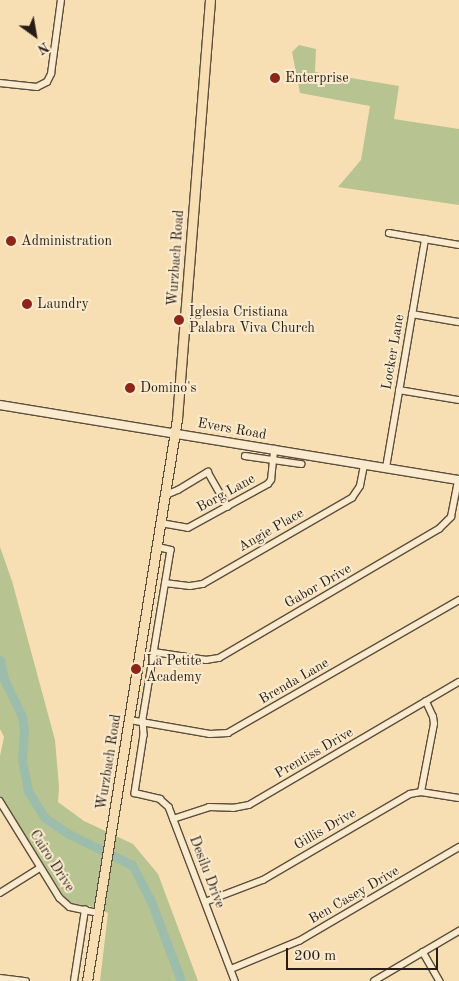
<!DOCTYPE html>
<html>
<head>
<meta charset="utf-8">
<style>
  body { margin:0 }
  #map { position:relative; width:459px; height:981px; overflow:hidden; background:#f8dfb3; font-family:"Old Standard TT",serif }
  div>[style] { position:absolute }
  .green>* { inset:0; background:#b7c391 }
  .river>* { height:9px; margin:-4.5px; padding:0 4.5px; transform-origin:4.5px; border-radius:4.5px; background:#9dbdac }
  .roads { filter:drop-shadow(1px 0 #5c4e3c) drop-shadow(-1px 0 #5c4e3c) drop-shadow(0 1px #5c4e3c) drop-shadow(0 -1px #5c4e3c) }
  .street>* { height:5.5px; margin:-2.75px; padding:0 2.75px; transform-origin:2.75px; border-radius:2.75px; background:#faeace }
  .secondary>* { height:8px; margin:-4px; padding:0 4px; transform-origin:4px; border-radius:4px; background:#faeace }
  .primary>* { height:9px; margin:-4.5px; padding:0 4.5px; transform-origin:4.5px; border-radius:4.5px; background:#f8dfb3 }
  .dots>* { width:14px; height:14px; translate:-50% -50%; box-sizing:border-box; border:2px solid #faeace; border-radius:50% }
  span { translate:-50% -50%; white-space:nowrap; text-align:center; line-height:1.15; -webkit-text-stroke:4px #faeace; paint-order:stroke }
  .poi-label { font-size:14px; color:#281d14 }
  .left { translate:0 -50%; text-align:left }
  .street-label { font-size:14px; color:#281d14 }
  .north { position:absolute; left:10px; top:10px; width:50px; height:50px; -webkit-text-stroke:4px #faeace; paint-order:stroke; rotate:148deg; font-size:14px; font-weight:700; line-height:20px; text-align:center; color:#281d14 }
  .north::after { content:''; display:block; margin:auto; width:18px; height:22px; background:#281d14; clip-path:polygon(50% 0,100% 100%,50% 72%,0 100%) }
  .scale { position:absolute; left:286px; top:948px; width:152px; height:22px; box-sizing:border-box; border:2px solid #281d14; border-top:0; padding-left:6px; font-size:15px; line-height:18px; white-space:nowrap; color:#281d14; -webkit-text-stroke:4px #faeace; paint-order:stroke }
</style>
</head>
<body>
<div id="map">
  <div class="green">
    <div style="clip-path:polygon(299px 45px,316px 49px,315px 72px,399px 86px,394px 119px,459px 129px,459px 205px,338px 187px,361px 160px,370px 106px,300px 93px,292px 52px)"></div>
    <div style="clip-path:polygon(0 547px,12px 581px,55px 740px,59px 787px,58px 802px,84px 821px,133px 844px,158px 874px,198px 981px,100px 981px,108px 913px,90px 906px,74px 904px,65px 898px,0 796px,0 756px,4px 737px,0 729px)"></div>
  </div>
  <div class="river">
    <div style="left:0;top:660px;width:19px;rotate:78deg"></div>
    <div style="left:4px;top:679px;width:41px;rotate:64.1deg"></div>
    <div style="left:22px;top:716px;width:15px;rotate:82deg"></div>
    <div style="left:24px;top:731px;width:29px;rotate:94deg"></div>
    <div style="left:22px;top:760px;width:32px;rotate:79deg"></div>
    <div style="left:28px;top:791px;width:32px;rotate:58deg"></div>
    <div style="left:45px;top:818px;width:29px;rotate:34deg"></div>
    <div style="left:69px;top:834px;width:70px;rotate:26.2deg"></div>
    <div style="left:132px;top:865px;width:41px;rotate:62.2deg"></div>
    <div style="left:151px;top:901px;width:85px;rotate:69.4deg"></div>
  </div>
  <div class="roads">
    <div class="street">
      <div style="left:0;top:83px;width:37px;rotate:6deg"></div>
      <div style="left:37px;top:87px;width:11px;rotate:-27deg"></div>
      <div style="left:47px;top:82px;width:9px;rotate:-63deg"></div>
      <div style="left:51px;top:74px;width:75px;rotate:-82.3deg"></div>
      <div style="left:389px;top:233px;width:71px;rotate:9.7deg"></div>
      <div style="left:412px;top:314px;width:48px;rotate:9.7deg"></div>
      <div style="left:399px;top:390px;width:61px;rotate:9.5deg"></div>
      <div style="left:245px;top:456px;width:57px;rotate:8.1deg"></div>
      <div style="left:386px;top:468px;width:232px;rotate:-80.3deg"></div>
      <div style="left:166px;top:495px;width:13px;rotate:-23deg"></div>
      <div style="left:178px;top:490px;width:35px;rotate:-31deg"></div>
      <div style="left:208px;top:472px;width:40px;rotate:60.3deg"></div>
      <div style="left:161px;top:523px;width:27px;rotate:10deg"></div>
      <div style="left:188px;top:528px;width:91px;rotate:-28.8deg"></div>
      <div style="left:268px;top:484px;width:5px;rotate:-53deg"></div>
      <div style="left:271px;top:480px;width:31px;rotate:-84deg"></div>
      <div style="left:158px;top:547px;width:13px;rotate:13deg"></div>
      <div style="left:171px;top:550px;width:172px;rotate:99.4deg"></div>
      <div style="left:143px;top:720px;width:15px;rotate:86deg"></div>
      <div style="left:144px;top:735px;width:59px;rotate:98.8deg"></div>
      <div style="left:135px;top:793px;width:26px;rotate:13deg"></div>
      <div style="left:160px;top:799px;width:12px;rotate:42deg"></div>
      <div style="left:169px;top:807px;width:186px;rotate:69.2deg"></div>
      <div style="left:165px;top:583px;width:25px;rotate:7deg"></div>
      <div style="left:190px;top:586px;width:13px;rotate:-9deg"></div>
      <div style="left:203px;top:584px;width:172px;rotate:-30deg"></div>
      <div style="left:352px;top:498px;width:14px;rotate:-56deg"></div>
      <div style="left:360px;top:486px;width:21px;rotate:-79deg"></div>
      <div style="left:154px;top:652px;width:53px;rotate:8.7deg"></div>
      <div style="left:206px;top:660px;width:13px;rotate:-9deg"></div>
      <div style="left:219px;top:658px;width:255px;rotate:-30.4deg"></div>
      <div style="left:439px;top:529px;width:17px;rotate:-45deg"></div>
      <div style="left:451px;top:517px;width:38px;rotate:-79deg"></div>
      <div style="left:130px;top:720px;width:81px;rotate:9.9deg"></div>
      <div style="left:210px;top:734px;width:18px;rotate:-3deg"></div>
      <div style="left:228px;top:733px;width:267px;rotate:-29.9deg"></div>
      <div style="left:421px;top:792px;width:69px;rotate:-79.2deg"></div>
      <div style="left:434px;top:724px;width:7px;rotate:-98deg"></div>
      <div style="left:433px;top:717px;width:17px;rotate:-115deg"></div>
      <div style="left:0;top:801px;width:114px;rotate:58.3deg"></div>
      <div style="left:60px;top:898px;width:13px;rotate:42deg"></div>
      <div style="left:70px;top:907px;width:29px;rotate:12deg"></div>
      <div style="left:173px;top:819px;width:38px;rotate:-18deg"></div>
      <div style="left:209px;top:807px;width:24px;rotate:2deg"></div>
      <div style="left:233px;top:808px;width:16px;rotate:-11deg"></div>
      <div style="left:249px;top:805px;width:243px;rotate:-30.4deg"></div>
      <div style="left:0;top:893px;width:47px;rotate:-32deg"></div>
      <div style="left:205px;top:902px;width:62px;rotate:-20.8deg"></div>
      <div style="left:263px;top:880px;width:170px;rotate:-30.3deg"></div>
      <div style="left:410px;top:794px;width:11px;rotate:-10deg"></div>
      <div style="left:421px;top:792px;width:38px;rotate:9deg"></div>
      <div style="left:423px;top:952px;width:34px;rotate:60deg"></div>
      <div style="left:231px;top:969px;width:74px;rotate:-22.4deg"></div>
      <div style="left:299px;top:941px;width:186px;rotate:-30.4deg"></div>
      <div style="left:0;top:978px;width:26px;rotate:7deg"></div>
      <div style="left:74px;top:981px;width:72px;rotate:-81.2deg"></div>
      <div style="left:374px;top:981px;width:99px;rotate:-30.5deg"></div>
    </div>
    <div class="secondary">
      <div style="left:0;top:405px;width:465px;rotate:9.3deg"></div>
    </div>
    <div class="primary">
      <div style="left:87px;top:981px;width:569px;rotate:-80.9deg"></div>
      <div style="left:177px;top:419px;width:420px;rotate:-85.5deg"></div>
    </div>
  </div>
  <div class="dots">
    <div style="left:275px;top:78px;background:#8f2418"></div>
    <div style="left:11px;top:241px;background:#8f2418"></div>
    <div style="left:27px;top:304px;background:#8f2418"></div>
    <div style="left:179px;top:320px;background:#8f2418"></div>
    <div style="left:130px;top:388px;background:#8f2418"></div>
    <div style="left:136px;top:669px;background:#8f2418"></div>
  </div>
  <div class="poi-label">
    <span class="left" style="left:285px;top:78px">Enterprise</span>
    <span class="left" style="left:21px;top:241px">Administration</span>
    <span class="left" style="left:37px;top:304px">Laundry</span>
    <span class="left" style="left:189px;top:320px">Iglesia Cristiana<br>Palabra Viva Church</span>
    <span class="left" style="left:140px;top:388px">Domino's</span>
    <span class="left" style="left:146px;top:669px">La Petite<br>Academy</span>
  </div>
  <div class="street-label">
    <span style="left:176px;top:258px;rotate:-86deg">Wurzbach Road</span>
    <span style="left:393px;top:352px;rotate:-80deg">Locker Lane</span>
    <span style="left:232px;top:429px;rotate:10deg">Evers Road</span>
    <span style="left:226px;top:493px;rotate:-29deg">Borg Lane</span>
    <span style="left:271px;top:530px;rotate:-30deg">Angie Place</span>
    <span style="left:318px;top:586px;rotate:-30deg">Gabor Drive</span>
    <span style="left:294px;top:681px;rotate:-30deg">Brenda Lane</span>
    <span style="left:314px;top:753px;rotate:-30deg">Prentiss Drive</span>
    <span style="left:109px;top:762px;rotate:-81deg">Wurzbach Road</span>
    <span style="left:325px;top:829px;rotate:-30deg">Gillis Drive</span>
    <span style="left:52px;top:861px;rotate:57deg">Cairo Drive</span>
    <span style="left:207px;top:872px;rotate:69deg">Desilu Drive</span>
    <span style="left:354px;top:895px;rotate:-30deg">Ben Casey Drive</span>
  </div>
  <div class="north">N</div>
  <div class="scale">200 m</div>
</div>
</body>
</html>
